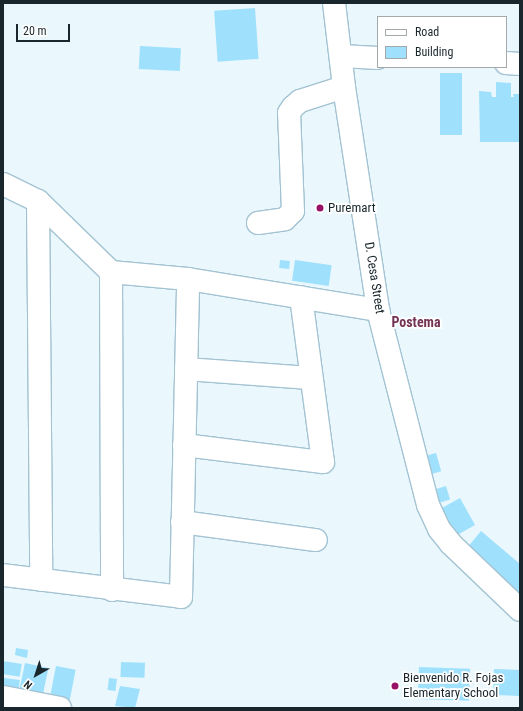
<!DOCTYPE html>
<html>
<head>
<meta charset="utf-8">
<style>
  body { margin:0 }
  #map { position:relative; width:523px; height:711px; overflow:hidden; background:#eaf7fd; font-family:"Roboto Condensed",sans-serif }
  div>[style] { position:absolute }
  .building>* { inset:0; background:#9fe1fd; transform-origin:0 0 }
  .roads { filter:drop-shadow(1px 0 #a3c3d2) drop-shadow(-1px 0 #a3c3d2) drop-shadow(0 1px #a3c3d2) drop-shadow(0 -1px #a3c3d2) }
  .minor>* { height:22px; margin:-11px; padding:0 11px; transform-origin:11px; border-radius:11px; background:#fff }
  .dots>* { width:11px; height:11px; translate:-50% -50%; box-sizing:border-box; border:2px solid #fff; border-radius:50% }
  span { translate:-50% -50%; white-space:nowrap; text-align:center; line-height:1.15; -webkit-text-stroke:3.5px #fff; paint-order:stroke }
  .poi-label { font-size:13px; color:#19262b }
  .left { translate:0 -50%; text-align:left }
  .street-label { font-size:13px; color:#19262b }
  .neighbourhood-label { font-size:14px; color:#733253; font-weight:700 }
  .frame { position:absolute; inset:0; border:4px solid #19262b; pointer-events:none }
  .legend { position:absolute; left:377px; top:16px; width:130px; height:52px; box-sizing:border-box; background:#fff; border:1px solid #a3a8aa; margin:0; padding:5px 7px; list-style:none; font-size:12px; color:#19262b }
  .legend li { display:flex; align-items:center; gap:8px; height:20px }
  .legend b { width:20px; border:1px solid #a3a8aa }
  .north { position:absolute; left:16px; top:655px; width:40px; height:40px; -webkit-text-stroke:3px #fff; paint-order:stroke; rotate:219deg; font-size:11px; font-weight:700; line-height:16px; text-align:center; color:#19262b }
  .north::after { content:''; display:block; margin:auto; width:14px; height:18px; background:#19262b; clip-path:polygon(50% 0,100% 100%,50% 72%,0 100%) }
  .scale { position:absolute; left:16px; top:24px; width:54px; height:18px; box-sizing:border-box; border:2px solid #19262b; border-top:0; padding-left:5px; font-size:12px; line-height:14px; white-space:nowrap; color:#19262b; -webkit-text-stroke:3px #fff; paint-order:stroke }
</style>
</head>
<body>
<div id="map">
  <div class="building">
    <div style="left:255px;top:8px;width:51px;height:41px;rotate:86deg"></div>
    <div style="left:140px;top:46px;width:41px;height:23px;rotate:3deg"></div>
    <div style="left:440px;top:73px;width:22px;height:62px"></div>
    <div style="clip-path:polygon(496px 82px,511px 83px,511px 97px,514px 97px,513px 94px,520px 94px,520px 142px,480px 142px,479px 91px,491px 92px,492px 97px,496px 97px)"></div>
    <div style="left:280px;top:260px;width:10px;height:8px;rotate:6deg"></div>
    <div style="left:295px;top:260px;width:37px;height:21px;rotate:8deg"></div>
    <div style="left:436px;top:453px;width:19px;height:13px;rotate:74deg"></div>
    <div style="left:446px;top:486px;width:14px;height:15px;rotate:73deg"></div>
    <div style="left:460px;top:498px;width:31px;height:26px;rotate:61deg"></div>
    <div style="clip-path:polygon(481px 531px,520px 564px,520px 602px,462px 554px)"></div>
    <div style="clip-path:polygon(16px 648px,28px 650px,27px 658px,15px 655px)"></div>
    <div style="left:3px;top:661px;width:19px;height:13px;rotate:9deg"></div>
    <div style="left:121px;top:662px;width:24px;height:15px;rotate:2deg"></div>
    <div style="left:25px;top:663px;width:24px;height:32px;rotate:12deg"></div>
    <div style="left:56px;top:666px;width:20px;height:35px;rotate:11deg"></div>
    <div style="left:419px;top:667px;width:51px;height:32px;rotate:2deg"></div>
    <div style="left:494px;top:669px;width:26px;height:26px;rotate:2deg"></div>
    <div style="left:4px;top:678px;width:16px;height:15px;rotate:7deg"></div>
    <div style="left:109px;top:678px;width:8px;height:12px;rotate:7deg"></div>
    <div style="clip-path:polygon(120px 686px,140px 689px,135px 708px,115px 706px)"></div>
  </div>
  <div class="roads">
    <div class="minor">
      <div style="left:334px;top:3px;width:85px;rotate:83.2deg"></div>
      <div style="left:344px;top:87px;width:226px;rotate:81.3deg"></div>
      <div style="left:378px;top:310px;width:201px;rotate:75.6deg"></div>
      <div style="left:428px;top:505px;width:26px;rotate:65deg"></div>
      <div style="left:439px;top:529px;width:19px;rotate:51deg"></div>
      <div style="left:451px;top:544px;width:95px;rotate:43.7deg"></div>
      <div style="left:341px;top:56px;width:37px;rotate:3deg"></div>
      <div style="left:506px;top:63px;width:14px;rotate:4deg"></div>
      <div style="left:3px;top:184px;width:39px;rotate:26deg"></div>
      <div style="left:38px;top:201px;width:102px;rotate:44.2deg"></div>
      <div style="left:111px;top:272px;width:77px;rotate:5.2deg"></div>
      <div style="left:188px;top:279px;width:193px;rotate:9.3deg"></div>
      <div style="left:38px;top:201px;width:379px;rotate:89.5deg"></div>
      <div style="left:258px;top:223px;width:27px;rotate:-8deg"></div>
      <div style="left:285px;top:219px;width:11px;rotate:-45deg"></div>
      <div style="left:293px;top:211px;width:98px;rotate:-92.3deg"></div>
      <div style="left:289px;top:113px;width:7px;rotate:-56deg"></div>
      <div style="left:293px;top:107px;width:9px;rotate:-41deg"></div>
      <div style="left:300px;top:101px;width:46px;rotate:-17.7deg"></div>
      <div style="left:111px;top:272px;width:318px;rotate:89.8deg"></div>
      <div style="left:186px;top:369px;width:124px;rotate:4.2deg"></div>
      <div style="left:184px;top:445px;width:140px;rotate:7deg"></div>
      <div style="left:323px;top:462px;width:166px;rotate:-97.6deg"></div>
      <div style="left:182px;top:522px;width:135px;rotate:7.7deg"></div>
      <div style="left:3px;top:575px;width:179px;rotate:7deg"></div>
      <div style="left:181px;top:597px;width:318px;rotate:-88.7deg"></div>
      <div style="left:3px;top:697px;width:58px;rotate:10.9deg"></div>
    </div>
  </div>
  <div class="dots">
    <div style="left:320px;top:208px;background:#991164"></div>
    <div style="left:395px;top:686px;background:#991164"></div>
  </div>
  <div class="poi-label">
    <span class="left" style="left:328px;top:208px">Puremart</span>
    <span class="left" style="left:403px;top:686px">Bienvenido R. Fojas<br>Elementary School</span>
  </div>
  <div class="street-label">
    <span style="left:374px;top:278px;rotate:81deg">D. Cesa Street</span>
  </div>
  <div class="neighbourhood-label">
    <span style="left:416px;top:322px">Postema</span>
  </div>
  <div class="frame"></div>
  <ul class="legend">
  <li><b style="height:5px;background:#fff"></b>Road</li>
  <li><b style="height:11px;background:#9fe1fd"></b>Building</li>
  </ul>
  <div class="north">N</div>
  <div class="scale">20 m</div>
</div>
</body>
</html>
